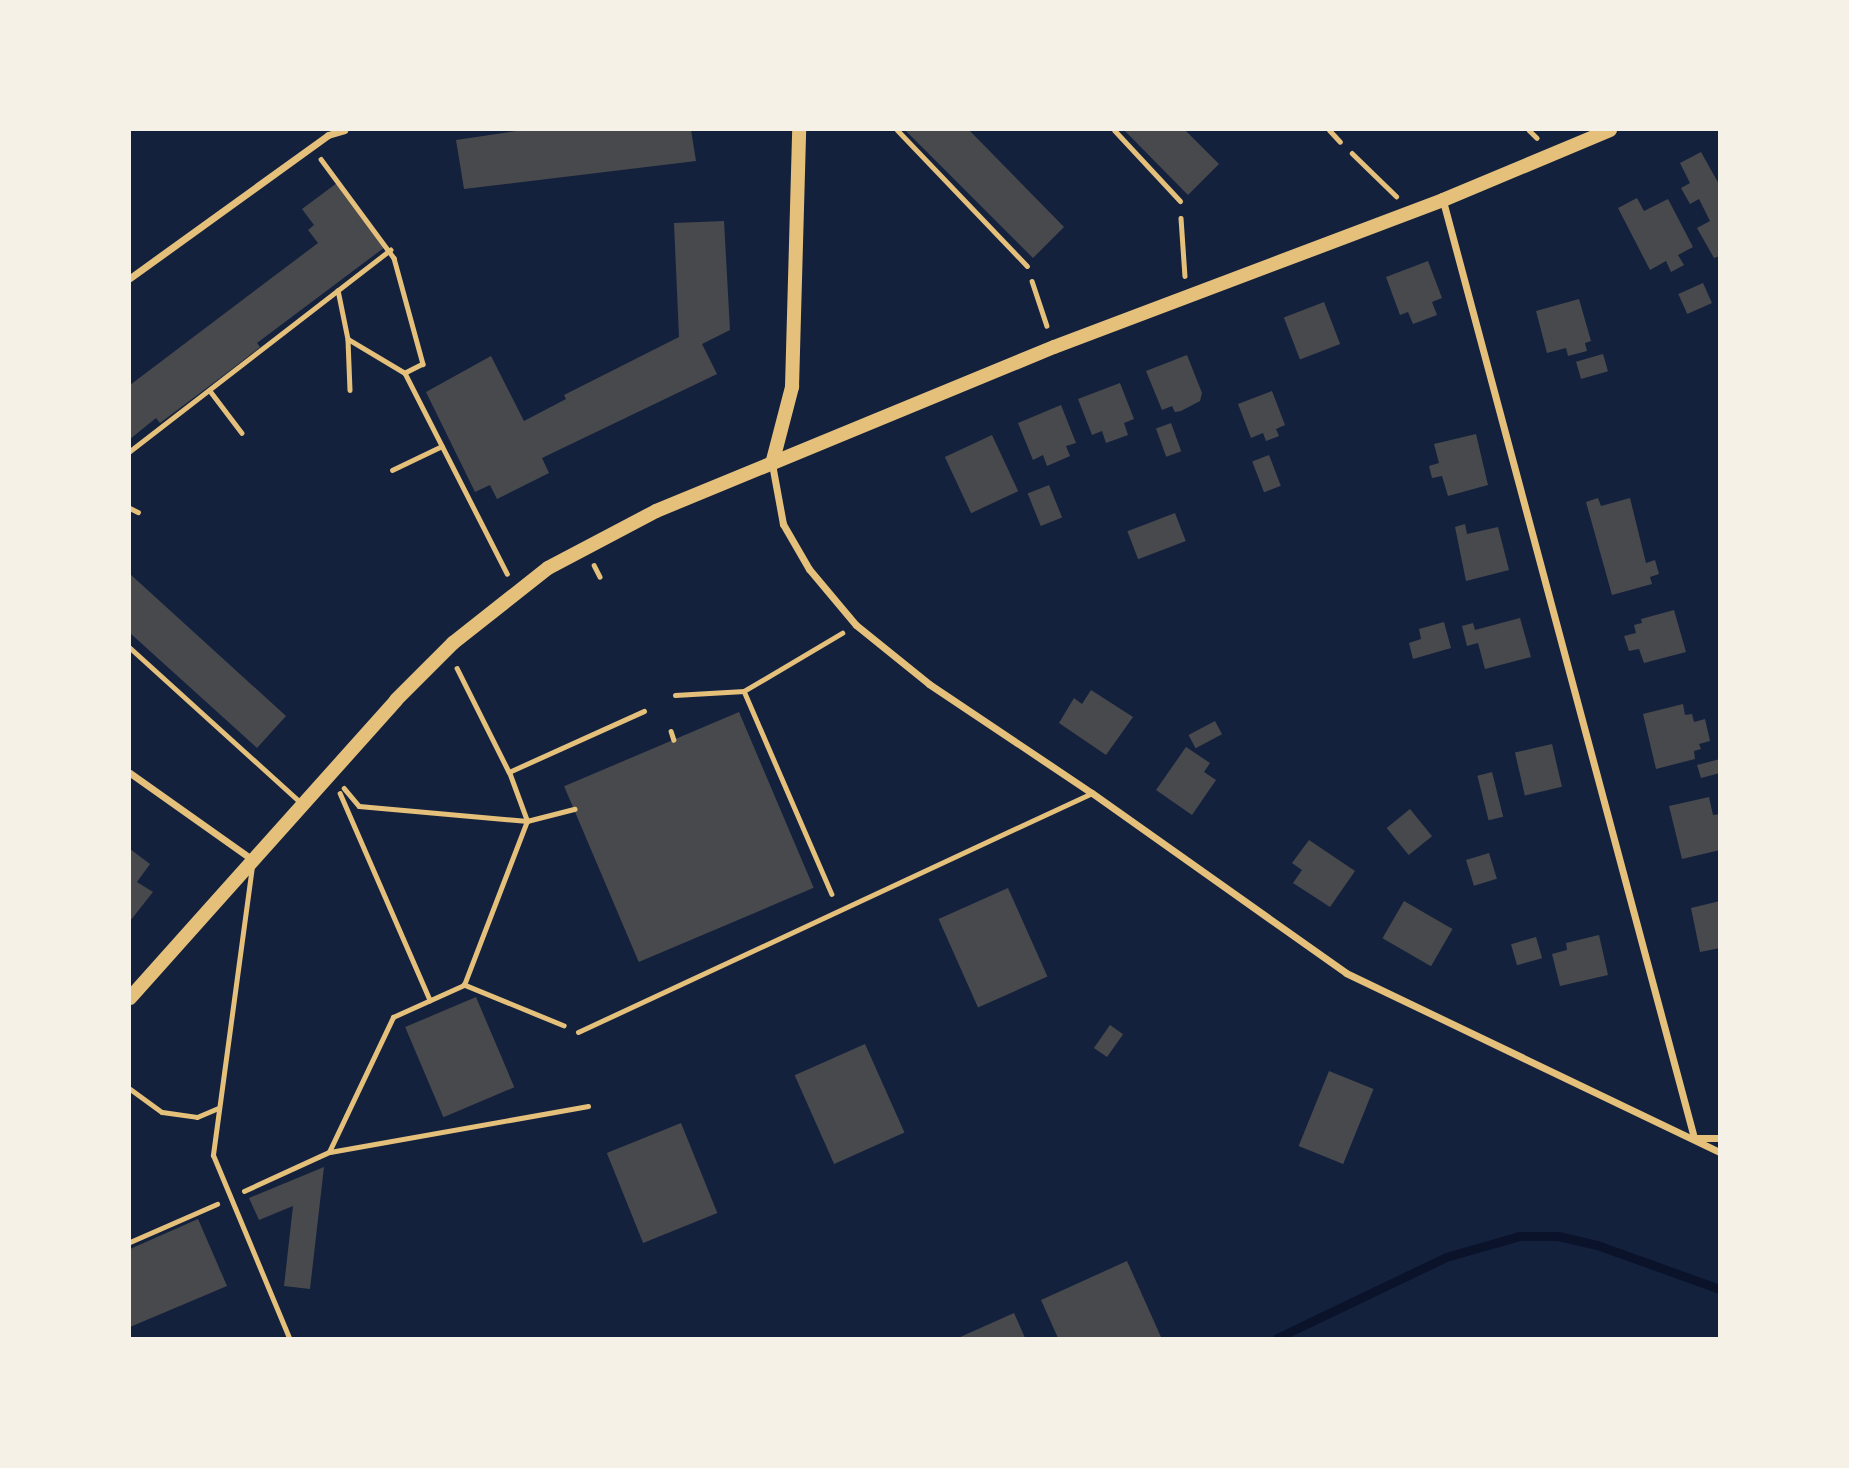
<!DOCTYPE html>
<html>
<head>
<meta charset="utf-8">
<style>
  body { margin:0 }
  #map { position:relative; width:1849px; height:1468px; overflow:hidden; background:#14213d; font-family:"Fira Sans Condensed",sans-serif }
  div>[style] { position:absolute }
  .stream>* { height:9px; margin:-4.5px; padding:0 4.5px; transform-origin:4.5px; border-radius:4.5px; background:#0b132b }
  .building>* { inset:0; background:#48494c; transform-origin:0 0 }
  .path>* { height:4.5px; margin:-2.25px; padding:0 2.25px; transform-origin:2.25px; border-radius:2.25px; background:#e5c07b }
  .service>* { height:5px; margin:-2.5px; padding:0 2.5px; transform-origin:2.5px; border-radius:2.5px; background:#e5c07b }
  .minor>* { height:7px; margin:-3.5px; padding:0 3.5px; transform-origin:3.5px; border-radius:3.5px; background:#e5c07b }
  .secondary>* { height:14px; margin:-7px; padding:0 7px; transform-origin:7px; border-radius:7px; background:#e5c07b }
  span { translate:-50% -50%; white-space:nowrap; text-align:center; line-height:1.15; -webkit-text-stroke:5px #f6f1e7; paint-order:stroke }
  .frame { position:absolute; inset:0; border:131px solid #f6f1e7; pointer-events:none }
</style>
</head>
<body>
<div id="map">
  <div class="stream">
    <div style="left:1277px;top:1338px;width:187px;rotate:-25.6deg"></div>
    <div style="left:1446px;top:1257px;width:76px;rotate:-16deg"></div>
    <div style="left:1519px;top:1236px;width:39px"></div>
    <div style="left:1558px;top:1236px;width:40px;rotate:13deg"></div>
    <div style="left:1597px;top:1245px;width:131px;rotate:19.7deg"></div>
  </div>
  <div class="building">
    <div style="clip-path:polygon(524px 130px,691px 130px,696px 161px,464px 189px,456px 140px)"></div>
    <div style="clip-path:polygon(905px 130px,969px 130px,1064px 227px,1033px 258px)"></div>
    <div style="clip-path:polygon(1124px 130px,1185px 130px,1219px 164px,1188px 195px)"></div>
    <div style="clip-path:polygon(1701px 152px,1720px 186px,1720px 256px,1714px 258px,1697px 228px,1710px 221px,1699px 199px,1690px 204px,1681px 188px,1690px 183px,1680px 163px)"></div>
    <div style="clip-path:polygon(337px 183px,385px 247px,257px 343px,260px 347px,232px 369px,160px 423px,156px 418px,130px 439px,130px 385px,318px 243px,308px 230px,314px 225px,302px 209px)"></div>
    <div style="clip-path:polygon(1637px 198px,1644px 211px,1668px 199px,1693px 247px,1678px 255px,1684px 265px,1671px 272px,1666px 261px,1650px 270px,1618px 208px)"></div>
    <div style="clip-path:polygon(724px 221px,730px 330px,702px 344px,717px 374px,542px 458px,549px 473px,497px 499px,490px 485px,475px 492px,426px 392px,491px 356px,524px 421px,566px 399px,564px 395px,679px 337px,674px 223px)"></div>
    <div style="clip-path:polygon(1428px 261px,1442px 298px,1432px 302px,1437px 315px,1413px 324px,1408px 312px,1400px 315px,1386px 277px)"></div>
    <div style="left:1703px;top:283px;width:22px;height:27px;rotate:66deg"></div>
    <div style="clip-path:polygon(1579px 299px,1591px 341px,1585px 343px,1587px 351px,1568px 356px,1566px 348px,1547px 353px,1536px 311px)"></div>
    <div style="left:1324px;top:302px;width:45px;height:43px;rotate:69deg"></div>
    <div style="left:1603px;top:354px;width:18px;height:28px;rotate:74deg"></div>
    <div style="clip-path:polygon(1187px 355px,1202px 393px,1200px 401px,1181px 411px,1175px 412px,1172px 406px,1162px 410px,1146px 371px)"></div>
    <div style="clip-path:polygon(1120px 383px,1134px 419px,1124px 423px,1128px 435px,1106px 443px,1102px 431px,1092px 435px,1078px 399px)"></div>
    <div style="clip-path:polygon(1272px 391px,1285px 425px,1276px 429px,1279px 436px,1266px 441px,1263px 433px,1251px 438px,1238px 404px)"></div>
    <div style="clip-path:polygon(1061px 405px,1076px 443px,1066px 446px,1070px 456px,1047px 466px,1043px 455px,1033px 460px,1018px 423px)"></div>
    <div style="left:1171px;top:423px;width:30px;height:16px;rotate:70deg"></div>
    <div style="clip-path:polygon(1476px 434px,1488px 485px,1448px 496px,1442px 476px,1432px 478px,1429px 466px,1439px 463px,1434px 444px)"></div>
    <div style="left:992px;top:435px;width:62px;height:52px;rotate:65deg"></div>
    <div style="left:1269px;top:455px;width:33px;height:18px;rotate:69deg"></div>
    <div style="left:1049px;top:485px;width:35px;height:23px;rotate:68deg"></div>
    <div style="clip-path:polygon(1598px 498px,1601px 506px,1630px 498px,1646px 563px,1655px 560px,1659px 574px,1650px 577px,1652px 584px,1612px 595px,1586px 502px)"></div>
    <div style="left:1175px;top:513px;width:30px;height:51px;rotate:69deg"></div>
    <div style="clip-path:polygon(1465px 524px,1467px 534px,1498px 527px,1509px 570px,1466px 581px,1455px 527px)"></div>
    <div style="clip-path:polygon(130px 574px,286px 716px,257px 748px,130px 633px)"></div>
    <div style="clip-path:polygon(1674px 610px,1686px 652px,1644px 663px,1639px 649px,1629px 651px,1624px 636px,1636px 633px,1634px 625px,1642px 623px,1641px 619px)"></div>
    <div style="clip-path:polygon(1520px 618px,1531px 657px,1485px 669px,1478px 643px,1467px 646px,1462px 626px,1473px 623px,1475px 630px)"></div>
    <div style="clip-path:polygon(1444px 622px,1451px 648px,1413px 659px,1409px 643px,1421px 639px,1419px 629px)"></div>
    <div style="clip-path:polygon(1091px 690px,1133px 717px,1106px 755px,1059px 723px,1074px 698px,1082px 704px)"></div>
    <div style="clip-path:polygon(1683px 704px,1685px 715px,1692px 714px,1694px 722px,1705px 719px,1710px 741px,1699px 744px,1701px 749px,1694px 751px,1695px 759px,1656px 769px,1643px 714px)"></div>
    <div style="left:739px;top:712px;width:191px;height:190px;rotate:67deg"></div>
    <div style="left:1215px;top:721px;width:15px;height:30px;rotate:62deg"></div>
    <div style="left:1552px;top:744px;width:44px;height:38px;rotate:77deg"></div>
    <div style="clip-path:polygon(1186px 747px,1210px 763px,1204px 772px,1216px 780px,1192px 815px,1156px 790px)"></div>
    <div style="clip-path:polygon(1720px 759px,1720px 773px,1701px 778px,1697px 765px)"></div>
    <div style="left:1492px;top:772px;width:46px;height:15px;rotate:76deg"></div>
    <div style="clip-path:polygon(1709px 797px,1713px 815px,1720px 814px,1720px 850px,1682px 859px,1669px 806px)"></div>
    <div style="left:1410px;top:809px;width:35px;height:30px;rotate:51deg"></div>
    <div style="clip-path:polygon(1309px 840px,1355px 871px,1330px 907px,1293px 883px,1302px 870px,1292px 863px)"></div>
    <div style="clip-path:polygon(130px 849px,150px 864px,137px 882px,153px 892px,130px 921px)"></div>
    <div style="left:1489px;top:853px;width:27px;height:24px;rotate:73deg"></div>
    <div style="left:1008px;top:888px;width:97px;height:76px;rotate:66deg"></div>
    <div style="left:1404px;top:901px;width:56px;height:43px;rotate:30deg"></div>
    <div style="clip-path:polygon(1720px 901px,1720px 948px,1700px 952px,1691px 908px)"></div>
    <div style="clip-path:polygon(1599px 935px,1608px 975px,1560px 986px,1552px 954px,1567px 950px,1566px 943px)"></div>
    <div style="left:1536px;top:937px;width:22px;height:26px;rotate:74deg"></div>
    <div style="left:476px;top:997px;width:98px;height:77px;rotate:67deg"></div>
    <div style="left:1110px;top:1025px;width:16px;height:28px;rotate:35deg"></div>
    <div style="left:865px;top:1044px;width:97px;height:77px;rotate:66deg"></div>
    <div style="left:1329px;top:1071px;width:48px;height:81px;rotate:22deg"></div>
    <div style="left:681px;top:1123px;width:97px;height:80px;rotate:68deg"></div>
    <div style="clip-path:polygon(324px 1167px,310px 1289px,284px 1286px,293px 1206px,259px 1220px,249px 1198px)"></div>
    <div style="clip-path:polygon(198px 1219px,227px 1286px,130px 1327px,130px 1249px)"></div>
    <div style="clip-path:polygon(1127px 1261px,1161px 1337px,1058px 1338px,1041px 1300px)"></div>
    <div style="clip-path:polygon(1014px 1313px,1025px 1338px,958px 1338px)"></div>
  </div>
  <div class="path">
    <div style="left:1529px;top:130px;width:11px;rotate:45deg"></div>
    <div style="left:1352px;top:153px;width:62px;rotate:44.3deg"></div>
    <div style="left:321px;top:159px;width:123px;rotate:53.6deg"></div>
    <div style="left:394px;top:258px;width:110px;rotate:74.7deg"></div>
    <div style="left:423px;top:364px;width:20px;rotate:153deg"></div>
    <div style="left:405px;top:373px;width:225px;rotate:63deg"></div>
    <div style="left:1181px;top:218px;width:58px;rotate:86.1deg"></div>
    <div style="left:1032px;top:281px;width:47px;rotate:71.6deg"></div>
    <div style="left:338px;top:290px;width:50px;rotate:78.5deg"></div>
    <div style="left:348px;top:339px;width:66px;rotate:30.8deg"></div>
    <div style="left:348px;top:340px;width:50px;rotate:87.7deg"></div>
    <div style="left:211px;top:392px;width:51px;rotate:52.9deg"></div>
    <div style="left:130px;top:451px;width:329px;rotate:-37.7deg"></div>
    <div style="left:392px;top:470px;width:55px;rotate:-25.6deg"></div>
    <div style="left:130px;top:508px;width:9px;rotate:27deg"></div>
    <div style="left:594px;top:565px;width:13px;rotate:63deg"></div>
    <div style="left:457px;top:668px;width:116px;rotate:63.4deg"></div>
    <div style="left:509px;top:772px;width:148px;rotate:-24.3deg"></div>
    <div style="left:744px;top:691px;width:114px;rotate:-30.6deg"></div>
    <div style="left:675px;top:695px;width:69px;rotate:-3.3deg"></div>
    <div style="left:744px;top:691px;width:221px;rotate:66.6deg"></div>
    <div style="left:671px;top:731px;width:9px;rotate:72deg"></div>
    <div style="left:344px;top:788px;width:23px;rotate:50deg"></div>
    <div style="left:359px;top:806px;width:169px;rotate:5.1deg"></div>
    <div style="left:527px;top:821px;width:52px;rotate:-110.2deg"></div>
    <div style="left:340px;top:793px;width:226px;rotate:66.5deg"></div>
    <div style="left:564px;top:1026px;width:108px;rotate:-157.7deg"></div>
    <div style="left:464px;top:985px;width:176px;rotate:-69deg"></div>
    <div style="left:527px;top:821px;width:49px;rotate:-14.3deg"></div>
    <div style="left:330px;top:1152px;width:262px;rotate:-10.1deg"></div>
    <div style="left:244px;top:1191px;width:94px;rotate:-24.6deg"></div>
    <div style="left:329px;top:1152px;width:149px;rotate:-64.6deg"></div>
    <div style="left:393px;top:1017px;width:78px;rotate:-24.3deg"></div>
    <div style="left:130px;top:1242px;width:95px;rotate:-23.6deg"></div>
  </div>
  <div class="service">
    <div style="left:897px;top:130px;width:188px;rotate:46.3deg"></div>
    <div style="left:1114px;top:130px;width:97px;rotate:47.1deg"></div>
    <div style="left:1329px;top:130px;width:16px;rotate:47deg"></div>
    <div style="left:130px;top:648px;width:231px;rotate:42.2deg"></div>
    <div style="left:252px;top:866px;width:292px;rotate:97.7deg"></div>
    <div style="left:213px;top:1155px;width:198px;rotate:67.4deg"></div>
    <div style="left:578px;top:1032px;width:567px;rotate:-24.94deg"></div>
    <div style="left:130px;top:1089px;width:39px;rotate:36deg"></div>
    <div style="left:162px;top:1112px;width:35px;rotate:8deg"></div>
    <div style="left:197px;top:1117px;width:23px;rotate:-23deg"></div>
  </div>
  <div class="minor">
    <div style="left:1443px;top:201px;width:970px;rotate:75deg"></div>
    <div style="left:1694px;top:1138px;width:26px"></div>
    <div style="left:130px;top:278px;width:244px;rotate:-35.8deg"></div>
    <div style="left:328px;top:135px;width:17px;rotate:-17deg"></div>
    <div style="left:772px;top:464px;width:61px;rotate:79.6deg"></div>
    <div style="left:783px;top:524px;width:52px;rotate:60deg"></div>
    <div style="left:809px;top:569px;width:73px;rotate:50deg"></div>
    <div style="left:856px;top:625px;width:94px;rotate:38.9deg"></div>
    <div style="left:929px;top:684px;width:196px;rotate:33.8deg"></div>
    <div style="left:1092px;top:793px;width:311px;rotate:35.3deg"></div>
    <div style="left:1346px;top:973px;width:415px;rotate:25.6deg"></div>
    <div style="left:130px;top:773px;width:151px;rotate:35.3deg"></div>
  </div>
  <div class="secondary">
    <div style="left:772px;top:464px;width:80px;rotate:-75.4deg"></div>
    <div style="left:792px;top:387px;width:257px;rotate:-88.4deg"></div>
    <div style="left:130px;top:998px;width:399px;rotate:-48.2deg"></div>
    <div style="left:396px;top:700px;width:81px;rotate:-45deg"></div>
    <div style="left:453px;top:643px;width:121px;rotate:-38.3deg"></div>
    <div style="left:548px;top:568px;width:122px;rotate:-27.8deg"></div>
    <div style="left:656px;top:511px;width:430px;rotate:-22.4deg"></div>
    <div style="left:1054px;top:347px;width:416px;rotate:-20.7deg"></div>
    <div style="left:1443px;top:200px;width:181px;rotate:-22.7deg"></div>
  </div>
  <div class="frame"></div>
</div>
</body>
</html>
